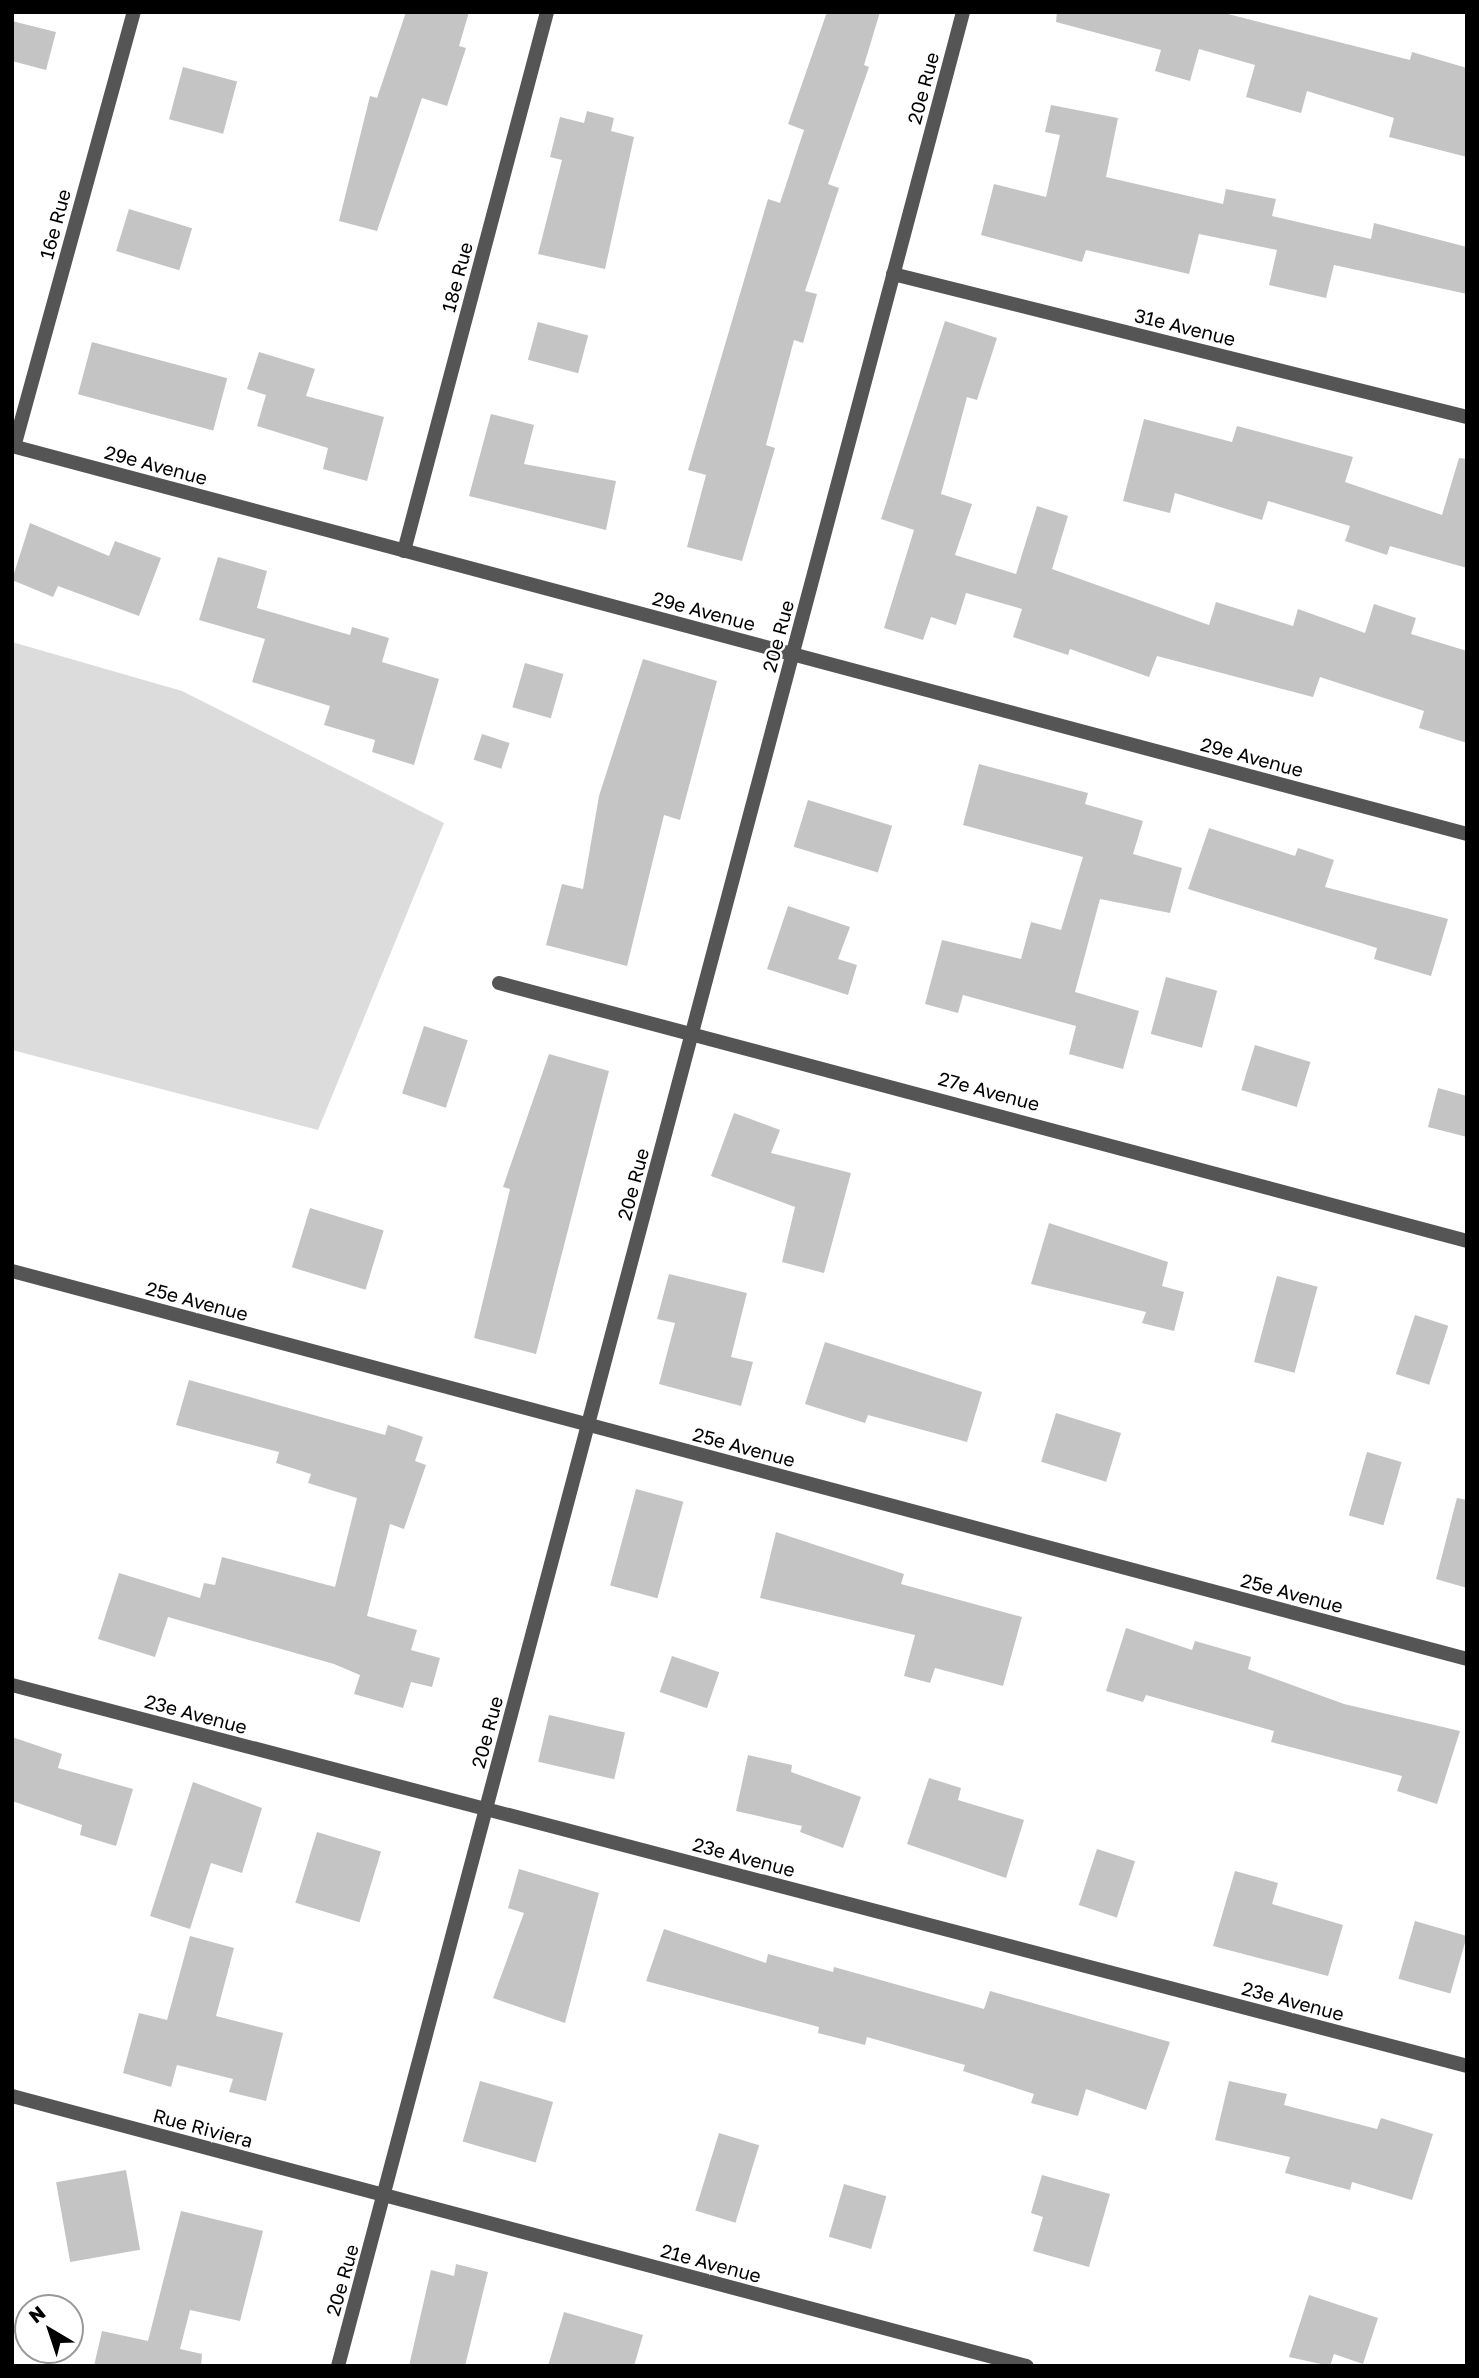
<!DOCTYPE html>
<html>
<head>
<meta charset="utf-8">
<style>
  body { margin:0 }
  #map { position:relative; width:1479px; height:2378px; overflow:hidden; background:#fff; font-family:"Golos Text",sans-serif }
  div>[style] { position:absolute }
  .green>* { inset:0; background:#dcdcdc }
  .building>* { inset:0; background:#c4c4c4; transform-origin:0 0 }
  .street>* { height:14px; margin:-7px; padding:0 7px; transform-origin:7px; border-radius:7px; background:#555 }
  span { translate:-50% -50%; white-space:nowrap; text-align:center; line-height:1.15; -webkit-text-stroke:5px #fff; paint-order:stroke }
  .street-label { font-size:19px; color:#000 }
  .frame { position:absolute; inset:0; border:14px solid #000; pointer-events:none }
  .north { position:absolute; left:14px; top:2294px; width:70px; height:70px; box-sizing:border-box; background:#fff; border:2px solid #999; border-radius:50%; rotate:321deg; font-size:19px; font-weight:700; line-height:28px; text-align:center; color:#000 }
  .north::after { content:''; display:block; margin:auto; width:24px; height:32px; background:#000; clip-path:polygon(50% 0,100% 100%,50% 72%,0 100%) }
</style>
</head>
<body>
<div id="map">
  <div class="green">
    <div style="clip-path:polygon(12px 642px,182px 691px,444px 823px,318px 1130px,12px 1050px)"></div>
  </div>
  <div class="building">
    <div style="clip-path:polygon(406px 12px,469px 12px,459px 46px,466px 48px,447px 106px,422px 98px,377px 231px,339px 221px,370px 96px,377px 98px)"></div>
    <div style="clip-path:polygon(827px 12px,880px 12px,864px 65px,869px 67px,828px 184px,839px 188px,805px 291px,817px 294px,803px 343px,794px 340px,766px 445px,775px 448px,742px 561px,687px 547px,706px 475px,688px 470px,768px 199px,780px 203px,804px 130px,788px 124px)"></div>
    <div style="clip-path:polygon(1057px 12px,1220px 12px,1410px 60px,1412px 52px,1467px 68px,1467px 157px,1389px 137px,1394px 118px,1307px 91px,1301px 113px,1246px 97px,1255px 65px,1199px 49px,1190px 81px,1155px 71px,1161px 50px,1056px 22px)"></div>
    <div style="clip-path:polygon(12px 21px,56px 32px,46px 70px,12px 61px)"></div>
    <div style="left:183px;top:67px;width:56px;height:54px;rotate:15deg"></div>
    <div style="clip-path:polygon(1051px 105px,1118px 118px,1106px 177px,1223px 204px,1226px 189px,1276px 199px,1272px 216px,1371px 239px,1374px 223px,1467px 247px,1467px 294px,1334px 265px,1326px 298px,1269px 285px,1277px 250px,1199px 234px,1189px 274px,1086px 250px,1082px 262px,981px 235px,994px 184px,1046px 197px,1060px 135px,1045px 132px)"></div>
    <div style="clip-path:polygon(587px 111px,614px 118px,611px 131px,634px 137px,605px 269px,538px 254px,562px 160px,550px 157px,560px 117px,584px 123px)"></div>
    <div style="left:129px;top:209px;width:66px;height:44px;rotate:17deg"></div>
    <div style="clip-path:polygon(945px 321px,997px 338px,977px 400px,967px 397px,941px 494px,972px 504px,955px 555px,1016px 574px,1037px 506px,1068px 516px,1052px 569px,1209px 625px,1216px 602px,1293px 626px,1298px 609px,1365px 633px,1374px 604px,1416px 618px,1411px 634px,1467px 651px,1467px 743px,1419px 728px,1424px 711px,1320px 677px,1313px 697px,1157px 656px,1149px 677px,1070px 649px,1068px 655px,1013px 637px,1022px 609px,966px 593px,956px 625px,931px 617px,923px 640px,884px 628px,914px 530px,881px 519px)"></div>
    <div style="left:538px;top:322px;width:52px;height:39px;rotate:15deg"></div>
    <div style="left:92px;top:342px;width:140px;height:54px;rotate:15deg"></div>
    <div style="clip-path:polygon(259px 352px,315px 369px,306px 396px,384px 417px,367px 481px,323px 469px,328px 448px,257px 426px,266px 395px,247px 389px)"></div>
    <div style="clip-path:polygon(491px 414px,534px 425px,524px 464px,616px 481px,606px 530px,469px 496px)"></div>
    <div style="clip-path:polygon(1144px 419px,1232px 442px,1237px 426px,1353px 457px,1345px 482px,1442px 515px,1459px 458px,1467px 459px,1467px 568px,1390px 546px,1387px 555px,1345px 541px,1350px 526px,1268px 501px,1262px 520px,1175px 493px,1170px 513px,1123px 501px)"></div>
    <div style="clip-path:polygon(30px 523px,109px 556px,115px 541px,161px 558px,139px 616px,58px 586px,53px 597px,12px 580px)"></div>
    <div style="clip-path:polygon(218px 557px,267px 571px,257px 608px,350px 635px,352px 627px,389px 638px,382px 662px,439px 679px,414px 765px,372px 752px,375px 740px,324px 725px,330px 706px,252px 682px,265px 639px,199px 620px)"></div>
    <div style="clip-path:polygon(643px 659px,717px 681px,680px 820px,664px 815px,627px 966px,546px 945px,562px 884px,583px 889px,599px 796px)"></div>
    <div style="left:525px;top:663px;width:40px;height:46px;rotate:16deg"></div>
    <div style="left:482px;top:734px;width:29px;height:27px;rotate:18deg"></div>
    <div style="clip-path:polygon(979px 764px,1088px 793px,1085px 804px,1143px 821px,1133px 854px,1182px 868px,1170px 913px,1100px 899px,1075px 992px,1139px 1011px,1123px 1069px,1069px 1054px,1076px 1026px,963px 995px,958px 1013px,925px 1004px,942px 940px,1021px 959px,1031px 922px,1061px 930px,1083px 857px,963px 825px)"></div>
    <div style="left:808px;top:800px;width:88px;height:49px;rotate:17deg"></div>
    <div style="clip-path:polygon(1209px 828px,1295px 856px,1298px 848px,1334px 860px,1325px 887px,1448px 919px,1431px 976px,1374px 959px,1377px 948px,1188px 889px)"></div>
    <div style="clip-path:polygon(788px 906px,850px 927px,838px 959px,857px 965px,848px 995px,767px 969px)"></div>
    <div style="left:1166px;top:977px;width:53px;height:59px;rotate:15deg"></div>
    <div style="left:424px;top:1026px;width:46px;height:71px;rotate:18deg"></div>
    <div style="left:1255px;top:1045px;width:58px;height:47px;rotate:17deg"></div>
    <div style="clip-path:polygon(549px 1054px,609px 1071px,536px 1354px,474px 1338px,510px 1189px,503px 1187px)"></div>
    <div style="clip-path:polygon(1438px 1088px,1467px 1096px,1467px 1137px,1428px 1127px)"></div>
    <div style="clip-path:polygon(734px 1113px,780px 1130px,771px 1153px,851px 1173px,824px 1273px,782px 1262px,795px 1207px,711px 1176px)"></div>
    <div style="left:310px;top:1208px;width:77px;height:62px;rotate:17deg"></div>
    <div style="clip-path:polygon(1049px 1223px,1168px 1262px,1162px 1286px,1184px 1292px,1174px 1331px,1142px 1323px,1146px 1312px,1031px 1284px)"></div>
    <div style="clip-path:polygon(669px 1274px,747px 1293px,731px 1357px,753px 1362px,741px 1406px,659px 1384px,675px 1323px,657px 1319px)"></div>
    <div style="left:1277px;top:1276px;width:42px;height:89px;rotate:15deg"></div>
    <div style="left:1415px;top:1315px;width:35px;height:62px;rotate:18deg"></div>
    <div style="clip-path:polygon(825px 1342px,982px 1392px,967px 1442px,868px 1415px,865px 1423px,805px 1404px)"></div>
    <div style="clip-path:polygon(189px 1380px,385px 1435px,388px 1425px,423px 1437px,415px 1461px,426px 1465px,404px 1529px,390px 1524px,367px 1616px,417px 1630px,411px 1650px,440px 1658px,432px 1687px,411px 1682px,403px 1708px,354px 1694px,360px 1675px,334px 1664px,168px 1617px,155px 1657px,98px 1639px,119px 1573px,200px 1598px,204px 1583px,215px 1585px,222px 1557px,335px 1587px,357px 1498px,308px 1483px,311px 1474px,276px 1463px,279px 1452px,176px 1425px)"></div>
    <div style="left:1056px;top:1413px;width:68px;height:51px;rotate:17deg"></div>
    <div style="left:1367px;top:1452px;width:36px;height:66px;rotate:16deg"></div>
    <div style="left:636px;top:1489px;width:49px;height:100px;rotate:15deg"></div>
    <div style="clip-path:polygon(1457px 1498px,1467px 1500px,1467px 1588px,1436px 1579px)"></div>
    <div style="clip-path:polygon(776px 1532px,904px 1574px,901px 1584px,1022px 1617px,1003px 1686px,935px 1668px,930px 1683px,904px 1676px,915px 1635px,760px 1598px)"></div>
    <div style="clip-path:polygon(1126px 1628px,1192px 1650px,1195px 1641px,1251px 1657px,1248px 1669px,1344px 1704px,1460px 1731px,1437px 1804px,1397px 1791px,1402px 1776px,1271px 1742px,1274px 1731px,1146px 1695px,1143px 1702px,1106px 1691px)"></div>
    <div style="left:672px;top:1656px;width:50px;height:38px;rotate:19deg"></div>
    <div style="left:549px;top:1715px;width:78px;height:48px;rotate:13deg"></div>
    <div style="clip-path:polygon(12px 1737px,62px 1754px,58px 1768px,133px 1789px,116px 1846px,80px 1835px,82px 1825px,12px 1801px)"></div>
    <div style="clip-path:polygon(748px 1755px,792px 1765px,791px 1772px,861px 1797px,843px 1848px,800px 1832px,802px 1826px,736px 1811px)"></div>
    <div style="clip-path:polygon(929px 1778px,961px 1788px,958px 1800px,1024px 1820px,1006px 1878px,907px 1844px)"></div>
    <div style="clip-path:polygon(193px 1782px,262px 1808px,242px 1873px,211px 1863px,190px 1929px,150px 1916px)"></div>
    <div style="left:317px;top:1832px;width:67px;height:74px;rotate:17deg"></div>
    <div style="left:1097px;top:1849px;width:40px;height:59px;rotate:18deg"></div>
    <div style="clip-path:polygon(519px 1869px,599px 1893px,565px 2023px,493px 1998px,524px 1913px,508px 1908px)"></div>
    <div style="clip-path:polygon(1235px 1871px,1278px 1883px,1272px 1904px,1343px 1925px,1328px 1976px,1213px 1946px)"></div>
    <div style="left:1415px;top:1921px;width:54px;height:60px;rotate:16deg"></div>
    <div style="clip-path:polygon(664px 1929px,766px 1963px,768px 1954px,833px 1972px,834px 1967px,984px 2009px,990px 1991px,1170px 2042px,1146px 2110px,1086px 2089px,1078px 2116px,1031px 2103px,1034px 2094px,963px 2071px,965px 2065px,867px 2037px,865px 2045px,818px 2033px,819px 2027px,646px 1981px)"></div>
    <div style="clip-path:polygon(190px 1936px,234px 1948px,216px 2016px,283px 2033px,266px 2101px,229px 2092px,233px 2079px,177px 2065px,171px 2087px,123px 2073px,139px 2013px,167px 2020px)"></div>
    <div style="left:480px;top:2081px;width:76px;height:63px;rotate:16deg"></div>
    <div style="clip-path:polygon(1229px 2081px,1287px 2094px,1284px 2105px,1377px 2129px,1381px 2118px,1433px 2134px,1412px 2200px,1352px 2182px,1350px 2190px,1285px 2173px,1290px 2157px,1215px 2140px)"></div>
    <div style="left:719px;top:2133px;width:42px;height:81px;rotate:17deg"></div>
    <div style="left:126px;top:2170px;width:81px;height:71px;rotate:80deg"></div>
    <div style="clip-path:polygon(1042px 2175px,1110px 2194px,1089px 2267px,1033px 2251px,1043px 2217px,1031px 2213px)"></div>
    <div style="left:844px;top:2184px;width:44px;height:55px;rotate:16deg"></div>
    <div style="clip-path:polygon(181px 2211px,263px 2231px,240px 2321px,190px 2310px,180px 2349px,202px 2354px,201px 2366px,94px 2366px,102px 2331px,148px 2341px)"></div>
    <div style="clip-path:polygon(456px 2264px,488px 2272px,465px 2366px,409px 2366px,431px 2270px,454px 2276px)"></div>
    <div style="clip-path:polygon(1309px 2295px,1378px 2318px,1363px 2364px,1334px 2354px,1330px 2366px,1289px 2357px)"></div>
    <div style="clip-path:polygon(564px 2312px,643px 2335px,634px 2366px,548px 2366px)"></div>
  </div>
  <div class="street">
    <div style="left:893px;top:274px;width:592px;rotate:13.99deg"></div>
    <div style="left:12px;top:446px;width:1506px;rotate:14.93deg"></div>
    <div style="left:14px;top:447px;width:451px;rotate:-74.6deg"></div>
    <div style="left:404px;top:551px;width:558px;rotate:-75.14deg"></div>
    <div style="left:499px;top:983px;width:1002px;rotate:14.92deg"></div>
    <div style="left:12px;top:1271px;width:1506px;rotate:14.93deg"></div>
    <div style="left:12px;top:1685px;width:1504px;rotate:14.67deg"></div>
    <div style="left:12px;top:2096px;width:1050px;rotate:14.9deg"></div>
    <div style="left:338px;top:2366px;width:2436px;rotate:-75.13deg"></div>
  </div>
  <div class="street-label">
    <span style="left:923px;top:88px;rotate:-75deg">20e Rue</span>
    <span style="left:55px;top:224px;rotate:-75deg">16e Rue</span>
    <span style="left:457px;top:277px;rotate:-75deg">18e Rue</span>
    <span style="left:1185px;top:327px;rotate:14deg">31e Avenue</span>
    <span style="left:156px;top:465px;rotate:15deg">29e Avenue</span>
    <span style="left:704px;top:611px;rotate:15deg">29e Avenue</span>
    <span style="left:778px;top:636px;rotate:-75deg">20e Rue</span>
    <span style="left:1252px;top:757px;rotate:15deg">29e Avenue</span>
    <span style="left:989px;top:1091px;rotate:15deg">27e Avenue</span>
    <span style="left:633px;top:1184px;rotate:-75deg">20e Rue</span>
    <span style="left:197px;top:1301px;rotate:15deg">25e Avenue</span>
    <span style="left:744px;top:1447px;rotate:15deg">25e Avenue</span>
    <span style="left:1292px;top:1593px;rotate:15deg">25e Avenue</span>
    <span style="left:196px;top:1714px;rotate:15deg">23e Avenue</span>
    <span style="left:487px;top:1732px;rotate:-75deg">20e Rue</span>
    <span style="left:744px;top:1857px;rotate:15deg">23e Avenue</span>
    <span style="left:1293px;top:2001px;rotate:15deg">23e Avenue</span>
    <span style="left:203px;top:2128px;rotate:15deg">Rue Riviera</span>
    <span style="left:711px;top:2263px;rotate:15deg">21e Avenue</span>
    <span style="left:342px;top:2280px;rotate:-74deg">20e Rue</span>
  </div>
  <div class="frame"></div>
  <div class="north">N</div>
</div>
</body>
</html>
